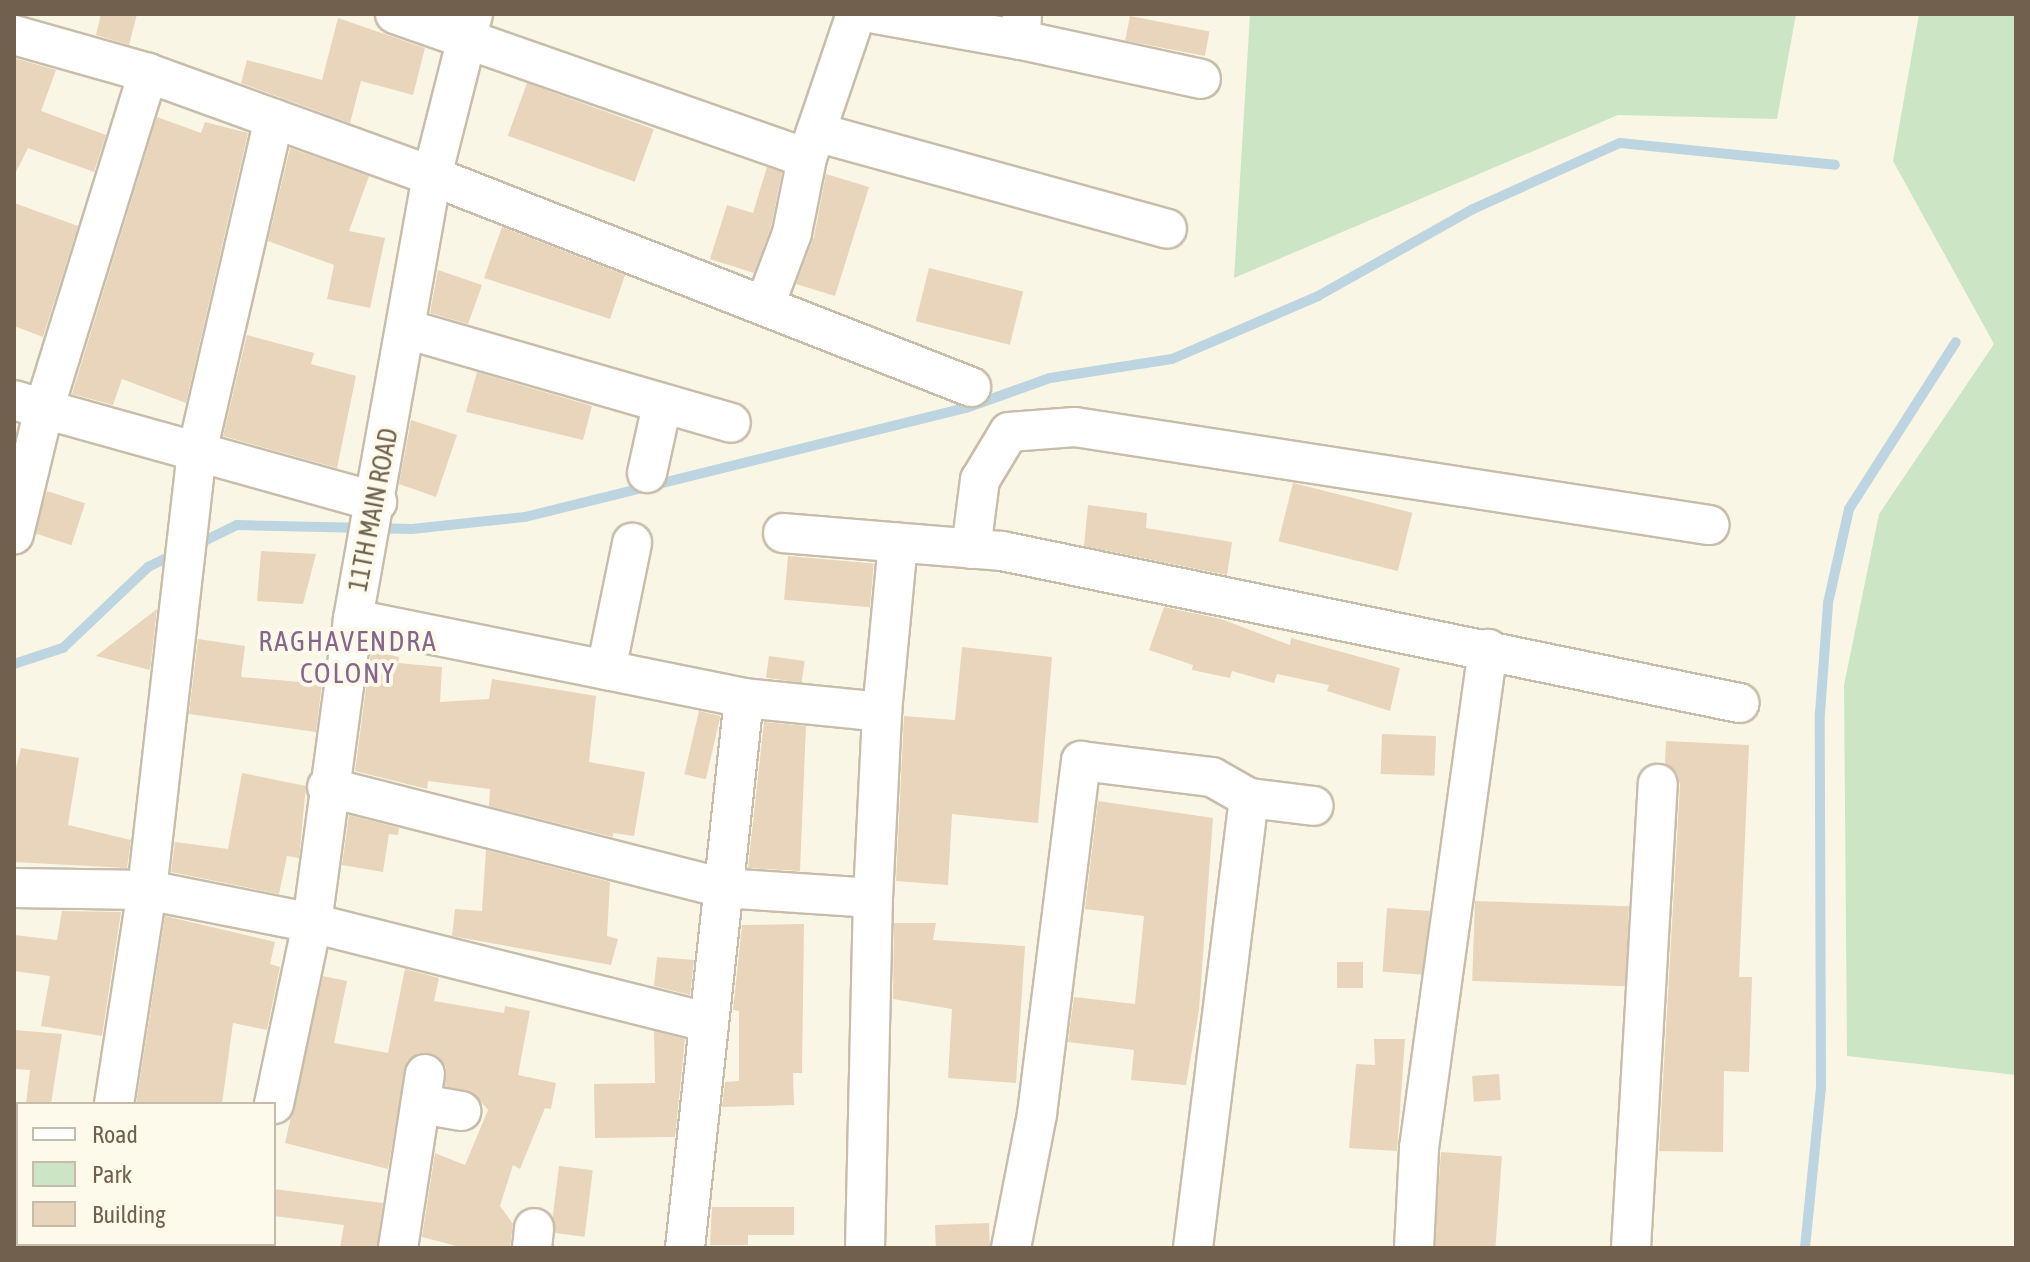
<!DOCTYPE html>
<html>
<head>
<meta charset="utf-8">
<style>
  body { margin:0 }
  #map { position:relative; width:2030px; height:1262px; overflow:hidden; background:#faf6e5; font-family:"Asap Condensed",sans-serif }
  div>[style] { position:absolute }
  .green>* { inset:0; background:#cce6c5 }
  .stream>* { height:10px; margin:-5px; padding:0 5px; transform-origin:5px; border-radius:5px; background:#bcd5e1 }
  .building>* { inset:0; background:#e8d5bb; transform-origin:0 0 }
  .roads { filter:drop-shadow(2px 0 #c8bdab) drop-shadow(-2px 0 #c8bdab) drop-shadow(0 2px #c8bdab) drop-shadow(0 -2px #c8bdab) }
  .minor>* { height:38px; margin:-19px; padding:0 19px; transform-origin:19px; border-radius:19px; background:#fff }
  span { translate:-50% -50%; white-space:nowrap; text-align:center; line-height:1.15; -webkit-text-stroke:8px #fdfaeb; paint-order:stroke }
  .street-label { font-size:26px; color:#70604d }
  .neighbourhood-label { font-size:28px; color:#87658c; letter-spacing:2px }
  .frame { position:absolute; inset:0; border:16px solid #70604d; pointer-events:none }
  .legend { position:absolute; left:16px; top:1102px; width:260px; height:144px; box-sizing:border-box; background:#fdfaeb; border:2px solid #c5bcac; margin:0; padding:10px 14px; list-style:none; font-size:24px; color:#70604d }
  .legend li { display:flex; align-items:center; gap:16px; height:40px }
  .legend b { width:40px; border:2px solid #c5bcac }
</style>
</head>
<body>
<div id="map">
  <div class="green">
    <div style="clip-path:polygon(1250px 14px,1796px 14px,1777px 119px,1618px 115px,1234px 278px)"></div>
    <div style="clip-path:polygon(1919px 14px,2016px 14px,2016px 1075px,1847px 1056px,1844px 685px,1879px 514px,1994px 344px,1893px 161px)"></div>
  </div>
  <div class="stream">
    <div style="left:196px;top:545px;width:46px;rotate:-26deg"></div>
    <div style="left:237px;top:525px;width:175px;rotate:1.3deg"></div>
    <div style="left:412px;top:529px;width:114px;rotate:-6.1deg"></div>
    <div style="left:525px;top:517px;width:454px;rotate:-13.9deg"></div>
    <div style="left:966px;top:408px;width:89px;rotate:-19.7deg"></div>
    <div style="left:1050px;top:378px;width:123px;rotate:-8.9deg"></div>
    <div style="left:1172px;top:359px;width:159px;rotate:-23.3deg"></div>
    <div style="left:1318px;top:296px;width:178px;rotate:-29.3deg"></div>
    <div style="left:1473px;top:209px;width:161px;rotate:-24.2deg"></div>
    <div style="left:1620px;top:143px;width:216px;rotate:5.8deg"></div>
    <div style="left:14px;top:664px;width:52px;rotate:-18.1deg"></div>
    <div style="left:63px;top:648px;width:117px;rotate:-43.6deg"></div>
    <div style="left:148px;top:567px;width:32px;rotate:-26deg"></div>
    <div style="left:1805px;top:1248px;width:161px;rotate:-84.3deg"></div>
    <div style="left:1821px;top:1088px;width:375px;rotate:-90.2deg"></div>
    <div style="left:1820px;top:713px;width:110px;rotate:-85.8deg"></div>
    <div style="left:1828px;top:603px;width:96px;rotate:-77.4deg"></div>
    <div style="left:1849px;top:509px;width:198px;rotate:-57.4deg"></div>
  </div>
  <div class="building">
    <div style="clip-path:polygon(101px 14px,137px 14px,129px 45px,96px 35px)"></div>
    <div style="left:1130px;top:16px;width:81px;height:25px;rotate:11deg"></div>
    <div style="clip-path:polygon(338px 18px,425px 48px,413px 95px,361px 81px,350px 123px,241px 83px,247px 60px,322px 80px)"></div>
    <div style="clip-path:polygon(14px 58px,56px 70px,41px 111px,106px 135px,94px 172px,28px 148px,14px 176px)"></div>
    <div style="left:527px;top:83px;width:135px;height:56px;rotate:20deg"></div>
    <div style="clip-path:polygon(157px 117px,201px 133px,205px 122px,248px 133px,186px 403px,122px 379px,113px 405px,72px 394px)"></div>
    <div style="clip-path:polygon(290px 148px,369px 176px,349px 231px,385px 238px,370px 308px,327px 299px,334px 265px,268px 241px)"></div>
    <div style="clip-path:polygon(767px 167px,782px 172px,771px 227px,754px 273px,710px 259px,727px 205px,753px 213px)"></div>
    <div style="clip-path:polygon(826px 174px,869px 187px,835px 296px,796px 284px,814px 237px)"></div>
    <div style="clip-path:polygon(14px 203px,78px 226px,43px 337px,14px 326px)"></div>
    <div style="clip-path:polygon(502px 227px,625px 275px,610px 319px,484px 278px)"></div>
    <div style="left:929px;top:268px;width:97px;height:55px;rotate:14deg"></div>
    <div style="clip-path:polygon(438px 270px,482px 285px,468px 324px,430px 313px)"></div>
    <div style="clip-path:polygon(247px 335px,314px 353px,311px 364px,356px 376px,337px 468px,223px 436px)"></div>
    <div style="clip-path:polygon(477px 372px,592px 406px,583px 440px,466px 412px)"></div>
    <div style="clip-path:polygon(411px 420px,457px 435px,436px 497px,399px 484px)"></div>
    <div style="left:1293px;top:483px;width:123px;height:60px;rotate:14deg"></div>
    <div style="left:47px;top:491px;width:40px;height:44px;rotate:18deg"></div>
    <div style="clip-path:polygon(1088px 505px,1147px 513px,1146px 528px,1232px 542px,1227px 575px,1084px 546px)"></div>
    <div style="clip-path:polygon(261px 551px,316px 554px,303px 604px,257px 601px)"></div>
    <div style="left:788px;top:556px;width:86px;height:44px;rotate:5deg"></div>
    <div style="clip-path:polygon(1164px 607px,1221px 619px,1290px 645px,1291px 638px,1400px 668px,1390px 711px,1327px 691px,1329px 685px,1277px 674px,1274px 683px,1232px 671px,1230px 678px,1192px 670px,1193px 665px,1149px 650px)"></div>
    <div style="clip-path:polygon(157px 609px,150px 670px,96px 656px)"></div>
    <div style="clip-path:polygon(198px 639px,245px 646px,241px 677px,322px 684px,316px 732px,189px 714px)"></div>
    <div style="clip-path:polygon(962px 647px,1052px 657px,1038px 823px,952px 814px,948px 885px,896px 881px,904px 716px,955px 720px)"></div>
    <div style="clip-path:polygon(371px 651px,399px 657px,398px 663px,442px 667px,440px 702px,489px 699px,492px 679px,596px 696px,589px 762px,645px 772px,634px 836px,613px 833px,613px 837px,489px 806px,490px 789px,428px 781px,427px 789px,355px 771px)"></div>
    <div style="left:769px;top:656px;width:36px;height:22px;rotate:8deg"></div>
    <div style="left:699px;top:711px;width:22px;height:65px;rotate:13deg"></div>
    <div style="clip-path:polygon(764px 722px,806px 726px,800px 871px,748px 868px)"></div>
    <div style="left:1382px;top:734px;width:54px;height:40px;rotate:2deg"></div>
    <div style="clip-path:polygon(1666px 741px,1749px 745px,1739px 977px,1752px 977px,1749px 1072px,1724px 1071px,1723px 1152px,1659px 1151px,1680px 785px,1677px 773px,1665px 764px)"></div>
    <div style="clip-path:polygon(21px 748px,79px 758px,68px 825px,131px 840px,127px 868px,14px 862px,14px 775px)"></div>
    <div style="clip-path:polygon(242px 773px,306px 786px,299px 858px,287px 856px,279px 894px,171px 872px,175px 842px,228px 849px)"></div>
    <div style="clip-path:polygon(1098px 801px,1213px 818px,1199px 1010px,1186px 1085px,1131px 1080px,1134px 1050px,1068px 1042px,1074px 997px,1135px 1004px,1144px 916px,1085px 909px)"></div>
    <div style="clip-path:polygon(349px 815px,399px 828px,398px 835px,389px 834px,383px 872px,342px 865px)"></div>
    <div style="clip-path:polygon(486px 850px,610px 882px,607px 936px,618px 939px,611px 965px,452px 936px,455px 909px,482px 911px)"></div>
    <div style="left:1475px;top:901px;width:154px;height:80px;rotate:2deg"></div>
    <div style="left:1387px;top:908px;width:43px;height:64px;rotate:4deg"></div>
    <div style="clip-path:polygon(62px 911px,121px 912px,102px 1036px,41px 1026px,50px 976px,14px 971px,14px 935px,57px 940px)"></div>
    <div style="clip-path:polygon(165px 916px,275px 942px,270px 964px,280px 967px,267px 1030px,233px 1023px,222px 1104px,136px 1104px)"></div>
    <div style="clip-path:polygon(894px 923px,936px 923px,933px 940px,1025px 946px,1016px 1083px,948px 1078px,952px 1009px,893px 999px)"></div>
    <div style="clip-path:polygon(804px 924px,802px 1073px,793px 1073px,794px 1105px,722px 1107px,725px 1082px,739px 1081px,739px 1011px,733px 1010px,742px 925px)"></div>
    <div style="clip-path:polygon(657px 957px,694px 960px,690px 995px,654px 986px)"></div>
    <div style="left:1337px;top:962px;width:26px;height:26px"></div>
    <div style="clip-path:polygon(405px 969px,439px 978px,434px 1001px,504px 1013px,505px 1006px,530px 1011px,518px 1075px,556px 1083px,551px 1109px,545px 1108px,520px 1169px,513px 1165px,500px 1206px,513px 1224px,510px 1248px,464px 1248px,422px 1237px,435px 1153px,465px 1165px,488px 1110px,474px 1094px,445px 1086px,446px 1067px,438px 1056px,418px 1053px,407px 1061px,388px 1169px,285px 1143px,323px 976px,347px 981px,334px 1043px,388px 1053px)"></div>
    <div style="clip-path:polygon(14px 1030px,62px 1034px,51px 1104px,26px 1104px,30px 1070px,14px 1069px)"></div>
    <div style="clip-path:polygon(654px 1031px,685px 1039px,675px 1137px,595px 1138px,594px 1084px,655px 1083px)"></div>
    <div style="clip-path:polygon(1374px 1039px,1405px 1039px,1397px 1151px,1349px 1148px,1356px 1064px,1375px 1065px)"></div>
    <div style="left:1499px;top:1074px;width:26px;height:27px;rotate:86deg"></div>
    <div style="left:1441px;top:1152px;width:61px;height:96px;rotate:4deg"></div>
    <div style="left:559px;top:1166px;width:34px;height:67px;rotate:7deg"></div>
    <div style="clip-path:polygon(274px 1189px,383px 1203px,377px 1248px,340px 1248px,344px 1225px,274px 1216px)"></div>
    <div style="clip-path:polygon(712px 1207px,794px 1207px,794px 1235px,748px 1235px,748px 1245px,710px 1245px)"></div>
    <div style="left:989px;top:1223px;width:25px;height:54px;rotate:88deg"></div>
  </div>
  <div class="roads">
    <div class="minor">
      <div style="left:395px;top:14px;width:436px;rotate:19.3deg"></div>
      <div style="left:876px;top:14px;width:147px;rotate:10.2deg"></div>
      <div style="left:1021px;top:40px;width:26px;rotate:-88deg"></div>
      <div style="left:14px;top:35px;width:139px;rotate:15.8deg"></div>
      <div style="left:148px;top:73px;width:302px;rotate:19.9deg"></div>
      <div style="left:432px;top:176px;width:579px;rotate:21.38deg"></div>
      <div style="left:1021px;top:40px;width:184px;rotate:12.2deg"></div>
      <div style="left:148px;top:73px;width:352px;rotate:107.2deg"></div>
      <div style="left:44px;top:409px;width:346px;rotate:15.6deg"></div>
      <div style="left:816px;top:132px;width:364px;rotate:15.4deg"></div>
      <div style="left:765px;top:305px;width:77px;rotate:-69.4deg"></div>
      <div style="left:792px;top:233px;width:76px;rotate:-78.7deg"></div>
      <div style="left:807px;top:158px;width:152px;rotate:-71.2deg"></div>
      <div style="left:406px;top:329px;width:338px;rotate:16.1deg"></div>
      <div style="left:14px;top:400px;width:31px;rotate:17deg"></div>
      <div style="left:44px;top:409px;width:129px;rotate:103.5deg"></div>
      <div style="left:647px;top:473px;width:70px;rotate:-77.6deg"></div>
      <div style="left:783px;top:533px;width:220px;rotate:4.7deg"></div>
      <div style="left:1002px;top:551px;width:753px;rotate:11.65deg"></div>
      <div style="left:971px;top:549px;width:70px;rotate:-82.6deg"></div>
      <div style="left:980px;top:480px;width:56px;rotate:-58.9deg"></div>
      <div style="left:1009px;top:432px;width:66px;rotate:-4.3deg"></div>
      <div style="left:1075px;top:427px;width:642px;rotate:8.79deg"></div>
      <div style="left:353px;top:619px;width:399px;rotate:11.4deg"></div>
      <div style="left:744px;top:698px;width:139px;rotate:5.8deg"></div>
      <div style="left:606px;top:670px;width:130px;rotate:-78.4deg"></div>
      <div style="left:327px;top:787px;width:409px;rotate:14.3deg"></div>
      <div style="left:723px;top:888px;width:150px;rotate:3.8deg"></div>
      <div style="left:1249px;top:798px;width:65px;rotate:7deg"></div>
      <div style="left:14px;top:888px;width:133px;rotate:0.9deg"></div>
      <div style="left:147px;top:890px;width:168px;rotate:11.3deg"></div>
      <div style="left:312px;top:923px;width:407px;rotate:14.1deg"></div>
      <div style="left:114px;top:1104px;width:217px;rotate:-81.2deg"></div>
      <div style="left:147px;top:890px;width:441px;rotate:-83.5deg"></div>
      <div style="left:197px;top:452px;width:342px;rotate:-77deg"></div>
      <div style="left:274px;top:1104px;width:185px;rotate:-78.1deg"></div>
      <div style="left:312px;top:923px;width:307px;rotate:-82.3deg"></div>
      <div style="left:353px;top:619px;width:450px;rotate:-79.9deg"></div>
      <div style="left:432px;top:176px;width:167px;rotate:-75.8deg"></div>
      <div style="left:421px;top:1104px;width:41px;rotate:9.9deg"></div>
      <div style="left:91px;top:1248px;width:4px;rotate:-76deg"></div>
      <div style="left:243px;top:1248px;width:4px;rotate:-76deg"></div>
      <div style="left:398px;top:1248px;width:176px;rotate:-81.2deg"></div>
      <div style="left:532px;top:1248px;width:20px;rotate:-84deg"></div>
      <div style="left:685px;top:1248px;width:553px;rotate:-83.88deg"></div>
      <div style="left:865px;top:1248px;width:350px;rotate:-88.7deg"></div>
      <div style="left:873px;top:898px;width:186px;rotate:-87.2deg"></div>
      <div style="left:882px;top:712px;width:170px;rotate:-84.6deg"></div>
      <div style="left:1011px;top:1248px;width:136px;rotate:-79deg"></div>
      <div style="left:1037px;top:1114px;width:356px;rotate:-82.9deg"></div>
      <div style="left:1081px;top:761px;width:132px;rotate:7deg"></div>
      <div style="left:1212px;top:777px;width:43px;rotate:29.6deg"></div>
      <div style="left:1249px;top:798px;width:453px;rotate:97.1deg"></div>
      <div style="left:1414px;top:1248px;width:100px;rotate:-87.1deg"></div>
      <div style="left:1419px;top:1148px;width:504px;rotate:-82.13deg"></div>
      <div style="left:1631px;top:1248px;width:465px;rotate:-86.7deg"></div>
    </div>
  </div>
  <div class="street-label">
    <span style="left:374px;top:510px;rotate:-79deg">11TH MAIN ROAD</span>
  </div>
  <div class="neighbourhood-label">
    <span style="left:348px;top:657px">RAGHAVENDRA<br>COLONY</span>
  </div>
  <div class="frame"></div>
  <ul class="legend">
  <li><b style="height:10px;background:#fff"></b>Road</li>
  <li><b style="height:22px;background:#cce6c5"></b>Park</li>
  <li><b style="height:22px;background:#e8d5bb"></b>Building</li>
  </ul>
</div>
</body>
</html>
